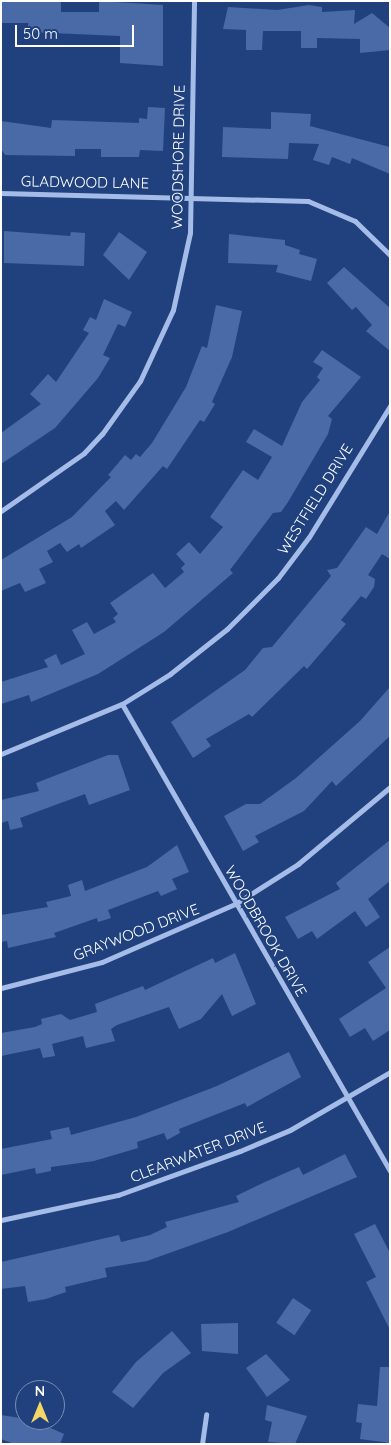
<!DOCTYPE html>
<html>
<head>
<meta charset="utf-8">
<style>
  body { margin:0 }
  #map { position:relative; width:391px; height:1445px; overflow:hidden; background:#20417e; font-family:Quicksand,sans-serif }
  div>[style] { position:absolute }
  .building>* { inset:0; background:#496aa7; transform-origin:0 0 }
  .minor>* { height:5px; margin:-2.5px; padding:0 2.5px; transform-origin:2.5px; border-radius:2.5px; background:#a4bce7 }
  span { translate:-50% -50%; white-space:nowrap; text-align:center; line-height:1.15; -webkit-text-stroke:4px #20417e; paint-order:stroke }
  .street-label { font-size:15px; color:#fff }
  .frame { position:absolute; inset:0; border:2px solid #fff; pointer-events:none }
  .north { position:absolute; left:15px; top:1380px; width:50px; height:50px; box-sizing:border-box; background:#20417e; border:1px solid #798db2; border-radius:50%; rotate:0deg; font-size:14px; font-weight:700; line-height:20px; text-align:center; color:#fff }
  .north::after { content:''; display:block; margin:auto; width:18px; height:22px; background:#f4d764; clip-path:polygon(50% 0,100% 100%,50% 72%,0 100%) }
  .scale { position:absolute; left:15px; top:25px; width:119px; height:22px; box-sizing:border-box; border:2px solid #fff; border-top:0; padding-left:6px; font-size:15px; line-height:18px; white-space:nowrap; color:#fff; -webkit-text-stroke:4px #20417e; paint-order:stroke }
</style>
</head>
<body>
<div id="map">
  <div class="building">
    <div style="clip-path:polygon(1px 1px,61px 1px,61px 12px,99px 12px,99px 1px,163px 5px,163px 66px,120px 63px,120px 36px,28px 32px,28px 23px,1px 23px)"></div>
    <div style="clip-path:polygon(309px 5px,322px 7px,322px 12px,355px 10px,354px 24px,372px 13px,390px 28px,390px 50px,360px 53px,360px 39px,317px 38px,317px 48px,301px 48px,301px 31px,263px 31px,262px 50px,246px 50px,246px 30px,223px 29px,228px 7px,277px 10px)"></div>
    <div style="clip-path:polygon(148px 107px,165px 108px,163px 151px,140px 150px,139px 157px,101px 157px,101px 149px,75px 149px,75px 156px,5px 155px,1px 149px,1px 121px,51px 128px,52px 120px,139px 123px,139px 118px,147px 119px)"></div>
    <div style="clip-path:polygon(271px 112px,311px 114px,310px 126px,390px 147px,390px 174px,352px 158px,350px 164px,332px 157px,329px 165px,313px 160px,319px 144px,289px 143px,288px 159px,222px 157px,223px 127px,271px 129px)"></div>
    <div style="clip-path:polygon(4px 231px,70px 236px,71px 232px,85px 233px,84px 266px,4px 263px)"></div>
    <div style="clip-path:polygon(119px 232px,147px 252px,129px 280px,103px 255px)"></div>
    <div style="clip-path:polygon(229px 234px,285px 240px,285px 245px,300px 250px,299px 254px,317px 259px,311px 281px,276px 272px,278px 265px,228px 263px)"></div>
    <div style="clip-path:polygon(344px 267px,390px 308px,390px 351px,366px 331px,372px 325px,356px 307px,352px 310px,327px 283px)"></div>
    <div style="clip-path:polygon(104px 299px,132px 312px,125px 327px,118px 324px,103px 355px,110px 358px,98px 378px,55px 428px,1px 464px,1px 433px,41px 404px,30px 394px,48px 374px,56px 382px,89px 333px,83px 330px,90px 317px,96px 320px)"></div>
    <div style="clip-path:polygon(216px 305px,242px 311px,232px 357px,212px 402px,215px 404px,204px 422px,200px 420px,167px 469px,163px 466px,124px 510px,116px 501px,105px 511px,115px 525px,81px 548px,79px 544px,67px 552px,60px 543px,47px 551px,53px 562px,39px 569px,46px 583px,25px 592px,20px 583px,1px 591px,1px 560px,72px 517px,111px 477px,108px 475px,125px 455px,131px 460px,136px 454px,140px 457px,152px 443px,186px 387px,202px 346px,207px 348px)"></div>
    <div style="clip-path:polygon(322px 350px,361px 377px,328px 416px,332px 419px,328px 434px,288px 502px,281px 512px,273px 513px,230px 570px,233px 573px,164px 632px,98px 674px,31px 702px,29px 695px,1px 704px,1px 682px,48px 667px,44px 660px,56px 654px,61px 665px,85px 654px,72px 630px,87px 622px,94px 634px,116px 622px,113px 618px,118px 614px,110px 603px,153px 573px,165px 588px,184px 572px,181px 568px,185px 564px,176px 554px,189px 542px,200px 554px,223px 527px,210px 517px,243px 470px,258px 480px,272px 457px,246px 442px,254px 429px,282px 446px,302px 402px,320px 380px,317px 377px,323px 368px,313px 362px)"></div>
    <div style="clip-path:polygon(390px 511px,390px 559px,382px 554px,368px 575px,375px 579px,374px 587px,366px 599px,361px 596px,341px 620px,346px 624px,307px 669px,304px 666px,252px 717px,249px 714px,206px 739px,211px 746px,193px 758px,171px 722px,245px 670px,263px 648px,272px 647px,331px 576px,327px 570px,337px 568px,366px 527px,377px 534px)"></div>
    <div style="clip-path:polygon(390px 687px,390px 736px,336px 786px,332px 781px,304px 811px,255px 836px,259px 842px,243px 851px,224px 816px,246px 804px,260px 804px,296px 778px,360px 721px)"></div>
    <div style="clip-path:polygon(108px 755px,118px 755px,130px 790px,89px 805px,85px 794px,20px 818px,23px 827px,10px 830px,8px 821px,1px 823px,1px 800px,39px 791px,36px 783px)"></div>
    <div style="clip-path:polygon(390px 840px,390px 881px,368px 899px,380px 917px,366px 927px,355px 911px,317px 939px,312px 931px,298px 939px,285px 917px,340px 889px,336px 883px)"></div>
    <div style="clip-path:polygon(177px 845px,189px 872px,172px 879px,177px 889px,161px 896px,158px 891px,108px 910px,111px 918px,98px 922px,97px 918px,54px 933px,56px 937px,8px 948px,7px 941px,1px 942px,1px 915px,48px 907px,46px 902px,71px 896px,68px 885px,82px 880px,85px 891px,147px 867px)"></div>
    <div style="clip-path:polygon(390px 947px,390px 1030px,373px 1041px,365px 1028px,350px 1037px,339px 1019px,386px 988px,368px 962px)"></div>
    <div style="clip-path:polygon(235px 953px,256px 1004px,232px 1016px,222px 994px,201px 1019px,179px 1029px,169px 1007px,117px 1025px,111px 1029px,115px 1041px,86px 1048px,83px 1036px,52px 1044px,55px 1056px,43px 1058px,40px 1048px,1px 1056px,1px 1033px,35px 1027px,42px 1024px,41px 1019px,61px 1014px,70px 1020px,97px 1012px,95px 1004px,143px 986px,145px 990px,213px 958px,215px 963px)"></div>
    <div style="clip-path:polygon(289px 1052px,301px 1077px,247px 1107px,245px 1103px,179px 1129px,180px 1133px,167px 1140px,164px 1133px,137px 1142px,138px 1148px,94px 1161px,51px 1167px,51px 1171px,36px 1174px,35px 1168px,1px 1175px,1px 1149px,52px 1139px,50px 1131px,69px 1127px,71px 1135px,136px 1117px,217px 1086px)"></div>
    <div style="clip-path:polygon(345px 1154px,357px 1177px,228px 1232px,147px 1261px,105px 1268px,107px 1277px,65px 1287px,66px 1292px,46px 1299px,28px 1302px,25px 1286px,1px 1289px,1px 1262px,119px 1235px,121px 1242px,150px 1235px,167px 1227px,165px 1222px,239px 1202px,236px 1196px,265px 1182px,299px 1167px,303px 1175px)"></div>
    <div style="clip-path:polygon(375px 1224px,390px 1253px,390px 1330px,366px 1282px,376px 1277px,354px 1234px)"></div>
    <div style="left:293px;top:1298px;width:22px;height:30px;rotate:34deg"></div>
    <div style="clip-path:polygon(238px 1323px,238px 1354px,202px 1351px,201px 1324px)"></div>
    <div style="clip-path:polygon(172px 1331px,191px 1353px,163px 1373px,133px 1408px,112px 1392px,136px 1362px)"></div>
    <div style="clip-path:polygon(266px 1354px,290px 1380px,267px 1397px,246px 1368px)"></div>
    <div style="clip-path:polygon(380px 1367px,390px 1367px,390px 1443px,360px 1439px,362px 1423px,356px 1422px,358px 1404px,377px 1406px)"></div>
    <div style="clip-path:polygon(267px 1405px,307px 1416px,295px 1444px,268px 1442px,272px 1422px,265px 1420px)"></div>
    <div style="clip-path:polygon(1px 1415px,33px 1420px,64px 1434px,60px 1444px,14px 1444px,1px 1439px)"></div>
  </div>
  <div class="minor">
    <div style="left:1px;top:193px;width:307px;rotate:1.5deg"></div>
    <div style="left:308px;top:201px;width:51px;rotate:23.1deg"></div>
    <div style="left:355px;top:221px;width:49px;rotate:44.2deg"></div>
    <div style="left:1px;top:511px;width:101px;rotate:-34.9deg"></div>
    <div style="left:84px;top:453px;width:26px;rotate:-47deg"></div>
    <div style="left:102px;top:434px;width:65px;rotate:-54.4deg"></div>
    <div style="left:140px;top:381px;width:78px;rotate:-65.1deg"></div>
    <div style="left:173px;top:310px;width:79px;rotate:-77.6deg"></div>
    <div style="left:190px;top:233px;width:232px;rotate:-89deg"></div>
    <div style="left:122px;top:704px;width:538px;rotate:60.15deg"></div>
    <div style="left:1px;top:754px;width:131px;rotate:-22.5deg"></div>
    <div style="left:122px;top:704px;width:57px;rotate:-32deg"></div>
    <div style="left:170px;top:674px;width:73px;rotate:-38.3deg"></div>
    <div style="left:227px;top:629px;width:72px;rotate:-45deg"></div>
    <div style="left:278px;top:578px;width:51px;rotate:-52.9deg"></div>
    <div style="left:309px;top:537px;width:154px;rotate:-58.3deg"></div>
    <div style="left:1px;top:988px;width:104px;rotate:-14.4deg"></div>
    <div style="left:102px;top:962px;width:145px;rotate:-23.6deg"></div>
    <div style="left:235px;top:904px;width:75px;rotate:-32.4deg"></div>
    <div style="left:298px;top:864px;width:120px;rotate:-39.9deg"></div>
    <div style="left:1px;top:1220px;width:120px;rotate:-12.1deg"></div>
    <div style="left:118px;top:1195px;width:130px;rotate:-19.8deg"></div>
    <div style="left:240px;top:1151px;width:54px;rotate:-22.8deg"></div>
    <div style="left:290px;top:1130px;width:116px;rotate:-30.1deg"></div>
    <div style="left:202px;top:1444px;width:30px;rotate:-82deg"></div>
  </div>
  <div class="street-label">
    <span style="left:178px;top:157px;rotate:-89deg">WOODSHORE DRIVE</span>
    <span style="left:85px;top:182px;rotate:1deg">GLADWOOD LANE</span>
    <span style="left:315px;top:499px;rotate:-58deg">WESTFIELD DRIVE</span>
    <span style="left:266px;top:931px;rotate:60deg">WOODBROOK DRIVE</span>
    <span style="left:136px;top:932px;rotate:-21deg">GRAYWOOD DRIVE</span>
    <span style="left:198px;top:1152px;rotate:-21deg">CLEARWATER DRIVE</span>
  </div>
  <div class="frame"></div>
  <div class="north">N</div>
  <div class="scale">50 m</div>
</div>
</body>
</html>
